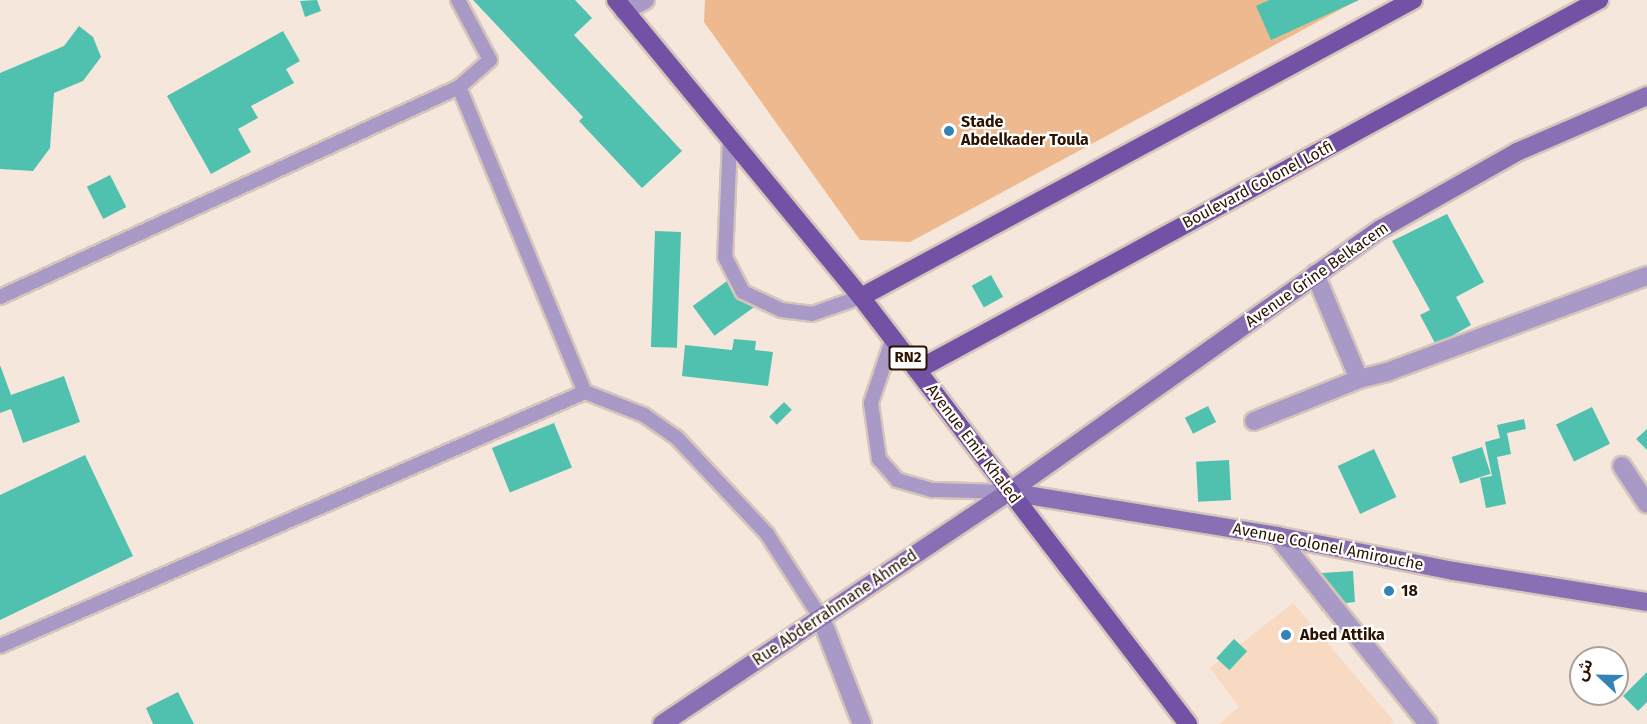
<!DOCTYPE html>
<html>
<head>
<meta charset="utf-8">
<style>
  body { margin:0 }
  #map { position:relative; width:1647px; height:724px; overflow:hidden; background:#f6e7dd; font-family:"Fira Sans","Noto Sans Arabic",sans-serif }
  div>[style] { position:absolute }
  .built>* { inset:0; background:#f8dac2 }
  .green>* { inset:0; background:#eeb98e }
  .building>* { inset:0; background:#50c1ae; transform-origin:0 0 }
  .roads { filter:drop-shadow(2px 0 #d6c5ba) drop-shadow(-2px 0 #d6c5ba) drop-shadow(0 2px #d6c5ba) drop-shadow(0 -2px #d6c5ba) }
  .lane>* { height:14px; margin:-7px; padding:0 7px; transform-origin:7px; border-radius:7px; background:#a899c7 }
  .street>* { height:18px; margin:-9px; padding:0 9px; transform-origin:9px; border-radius:9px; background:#a899c7 }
  .secondary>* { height:18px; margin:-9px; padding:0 9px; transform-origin:9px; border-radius:9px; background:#8970b4 }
  .primary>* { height:18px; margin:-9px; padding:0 9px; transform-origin:9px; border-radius:9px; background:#7352a5 }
  .dots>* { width:16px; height:16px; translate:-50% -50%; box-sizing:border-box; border:3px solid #fff; border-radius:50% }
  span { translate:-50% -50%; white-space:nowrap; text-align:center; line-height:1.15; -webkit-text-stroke:4.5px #fff; paint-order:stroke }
  .shield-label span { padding:2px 4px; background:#fff; border:2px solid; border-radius:4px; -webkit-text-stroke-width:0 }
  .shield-label { font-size:15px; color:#2b1300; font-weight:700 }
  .poi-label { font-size:16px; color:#2b1300; font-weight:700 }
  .left { translate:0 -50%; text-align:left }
  .street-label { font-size:16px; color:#2b1300 }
  .north { position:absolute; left:1569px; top:646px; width:60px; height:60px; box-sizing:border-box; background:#fff; border:2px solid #aaa199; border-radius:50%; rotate:292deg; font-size:16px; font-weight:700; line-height:24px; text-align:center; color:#2b1300 }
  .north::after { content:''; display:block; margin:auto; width:21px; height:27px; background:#3383b4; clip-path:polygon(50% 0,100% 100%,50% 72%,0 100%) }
</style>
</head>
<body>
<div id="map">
  <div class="built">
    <div style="clip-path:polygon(1293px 603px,1394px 721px,1391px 724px,1219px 724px,1239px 707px,1210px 668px)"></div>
  </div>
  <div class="green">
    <div style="clip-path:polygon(705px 0,1358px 0,910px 242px,860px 240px,704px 22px)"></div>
  </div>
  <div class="building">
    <div style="clip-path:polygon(317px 0,321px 11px,305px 17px,300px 1px)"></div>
    <div style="clip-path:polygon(473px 0,575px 0,592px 18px,574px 35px,682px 151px,642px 188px,579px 121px,583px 117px)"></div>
    <div style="clip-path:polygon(1269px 0,1359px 0,1271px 40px,1256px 6px)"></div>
    <div style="clip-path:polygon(79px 26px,93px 37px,101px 57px,83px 81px,54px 93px,50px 148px,33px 171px,0 169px,0 73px,64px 46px)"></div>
    <div style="clip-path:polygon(283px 31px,300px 61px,286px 69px,294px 83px,251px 106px,258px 118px,238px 129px,251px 152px,211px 174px,167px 96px)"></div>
    <div style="left:110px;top:175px;width:36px;height:26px;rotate:63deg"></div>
    <div style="clip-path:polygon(1447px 214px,1484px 282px,1456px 297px,1471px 325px,1436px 345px,1420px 315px,1430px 310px,1392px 241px)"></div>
    <div style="left:655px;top:231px;width:26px;height:116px;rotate:2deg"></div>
    <div style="left:738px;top:273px;width:37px;height:56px;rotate:54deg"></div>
    <div style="left:991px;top:275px;width:25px;height:22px;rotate:61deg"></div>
    <div style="clip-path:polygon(734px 339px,756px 341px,755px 350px,773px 352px,768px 386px,682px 376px,685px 345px,732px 350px)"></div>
    <div style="clip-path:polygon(0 365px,11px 395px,64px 376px,80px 422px,23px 443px,11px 409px,0 413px)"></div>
    <div style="left:784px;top:402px;width:11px;height:21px;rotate:45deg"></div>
    <div style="left:1208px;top:406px;width:18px;height:26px;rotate:63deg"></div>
    <div style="left:1592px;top:407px;width:41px;height:40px;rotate:64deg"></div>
    <div style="clip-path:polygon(1524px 419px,1526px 429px,1507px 433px,1511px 454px,1497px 457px,1506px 504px,1486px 508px,1480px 478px,1492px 476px,1485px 442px,1500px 438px,1497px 425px)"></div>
    <div style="left:554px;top:423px;width:48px;height:67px;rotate:68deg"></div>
    <div style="clip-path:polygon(1647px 429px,1647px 450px,1636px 439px)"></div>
    <div style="left:1482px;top:447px;width:28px;height:32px;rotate:72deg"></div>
    <div style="left:1374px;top:449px;width:53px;height:40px;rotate:65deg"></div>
    <div style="clip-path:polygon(85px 455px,133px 556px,0 620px,0 495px)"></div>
    <div style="left:1229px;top:460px;width:40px;height:33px;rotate:87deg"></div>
    <div style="clip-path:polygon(1353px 571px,1355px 602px,1337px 604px,1338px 610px,1321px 611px,1320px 591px,1307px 592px,1306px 574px)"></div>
    <div style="left:1234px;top:639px;width:18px;height:26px;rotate:43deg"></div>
    <div style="clip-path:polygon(1647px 672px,1647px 702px,1638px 711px,1623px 696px)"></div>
    <div style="clip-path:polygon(178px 692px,194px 724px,153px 724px,146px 708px)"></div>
  </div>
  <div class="roads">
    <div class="lane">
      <div style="left:459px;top:87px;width:330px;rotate:67.6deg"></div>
      <div style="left:730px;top:140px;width:117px;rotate:92.4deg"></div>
      <div style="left:725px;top:257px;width:39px;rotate:63deg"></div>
      <div style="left:743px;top:292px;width:42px;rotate:25.3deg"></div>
      <div style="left:781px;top:310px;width:31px;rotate:7deg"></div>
      <div style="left:812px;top:314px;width:52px;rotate:-19.1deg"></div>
      <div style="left:0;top:297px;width:505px;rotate:-24.58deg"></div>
      <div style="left:459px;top:87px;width:41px;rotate:-41.1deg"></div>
      <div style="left:490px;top:60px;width:68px;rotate:-118.1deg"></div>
      <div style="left:893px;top:338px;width:69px;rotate:108.7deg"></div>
      <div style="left:871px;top:403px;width:57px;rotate:81.9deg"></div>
      <div style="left:879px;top:459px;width:28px;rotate:49deg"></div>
      <div style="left:897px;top:480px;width:37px;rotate:16deg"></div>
      <div style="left:933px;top:490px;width:76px;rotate:1.5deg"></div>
      <div style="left:0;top:646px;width:638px;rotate:-23.47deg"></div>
      <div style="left:585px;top:392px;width:63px;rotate:21.3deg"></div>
      <div style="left:644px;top:415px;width:39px;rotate:35deg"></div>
      <div style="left:676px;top:437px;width:133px;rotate:46.8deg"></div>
      <div style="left:767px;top:534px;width:100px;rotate:57.3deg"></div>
    </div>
    <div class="street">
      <div style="left:624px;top:11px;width:24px;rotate:-28deg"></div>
      <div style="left:1315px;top:274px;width:114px;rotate:67.3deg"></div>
      <div style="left:1254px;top:421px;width:113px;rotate:-21.8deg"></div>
      <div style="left:1359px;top:379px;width:29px;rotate:-14deg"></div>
      <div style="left:1387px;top:372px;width:277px;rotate:-20.3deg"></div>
      <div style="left:1622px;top:466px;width:45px;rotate:56.7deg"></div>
      <div style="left:1277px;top:536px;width:241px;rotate:51.2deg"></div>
      <div style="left:821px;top:618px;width:114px;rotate:68.9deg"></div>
    </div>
    <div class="secondary">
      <div style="left:1009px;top:492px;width:272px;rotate:9.3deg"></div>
      <div style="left:1277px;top:536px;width:180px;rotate:11.2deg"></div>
      <div style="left:1454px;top:571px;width:195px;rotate:9.1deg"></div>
      <div style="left:662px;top:724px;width:417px;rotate:-33.8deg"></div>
      <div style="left:1009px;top:492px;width:456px;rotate:-35.3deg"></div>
      <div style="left:1381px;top:229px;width:156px;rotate:-29.5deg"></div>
      <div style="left:1517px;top:152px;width:142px;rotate:-23.3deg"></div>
    </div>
    <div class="primary">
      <div style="left:616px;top:0;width:385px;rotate:50.5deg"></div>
      <div style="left:861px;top:297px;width:538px;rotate:52.55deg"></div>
      <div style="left:861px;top:297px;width:627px;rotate:-28.28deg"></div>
      <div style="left:917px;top:370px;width:776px;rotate:-28.48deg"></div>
    </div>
  </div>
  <div class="dots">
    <div style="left:949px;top:131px;background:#3383b4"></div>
    <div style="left:1389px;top:591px;background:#3383b4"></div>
    <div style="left:1286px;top:635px;background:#3383b4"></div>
  </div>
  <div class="shield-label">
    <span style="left:908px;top:358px">RN2</span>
  </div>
  <div class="poi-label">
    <span class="left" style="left:961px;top:131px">Stade<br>Abdelkader Toula</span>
    <span class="left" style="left:1401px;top:591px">18</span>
    <span class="left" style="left:1300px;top:635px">Abed Attika</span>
  </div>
  <div class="street-label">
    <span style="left:1258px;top:185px;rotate:-28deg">Boulevard Colonel Lotfi</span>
    <span style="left:1317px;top:275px;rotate:-35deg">Avenue Grine Belkacem</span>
    <span style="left:973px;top:444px;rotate:53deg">Avenue Emir Khaled</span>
    <span style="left:1328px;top:547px;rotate:11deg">Avenue Colonel Amirouche</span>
    <span style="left:835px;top:608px;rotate:-34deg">Rue Abderrahmane Ahmed</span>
  </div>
  <div class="north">ش</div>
</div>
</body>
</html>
